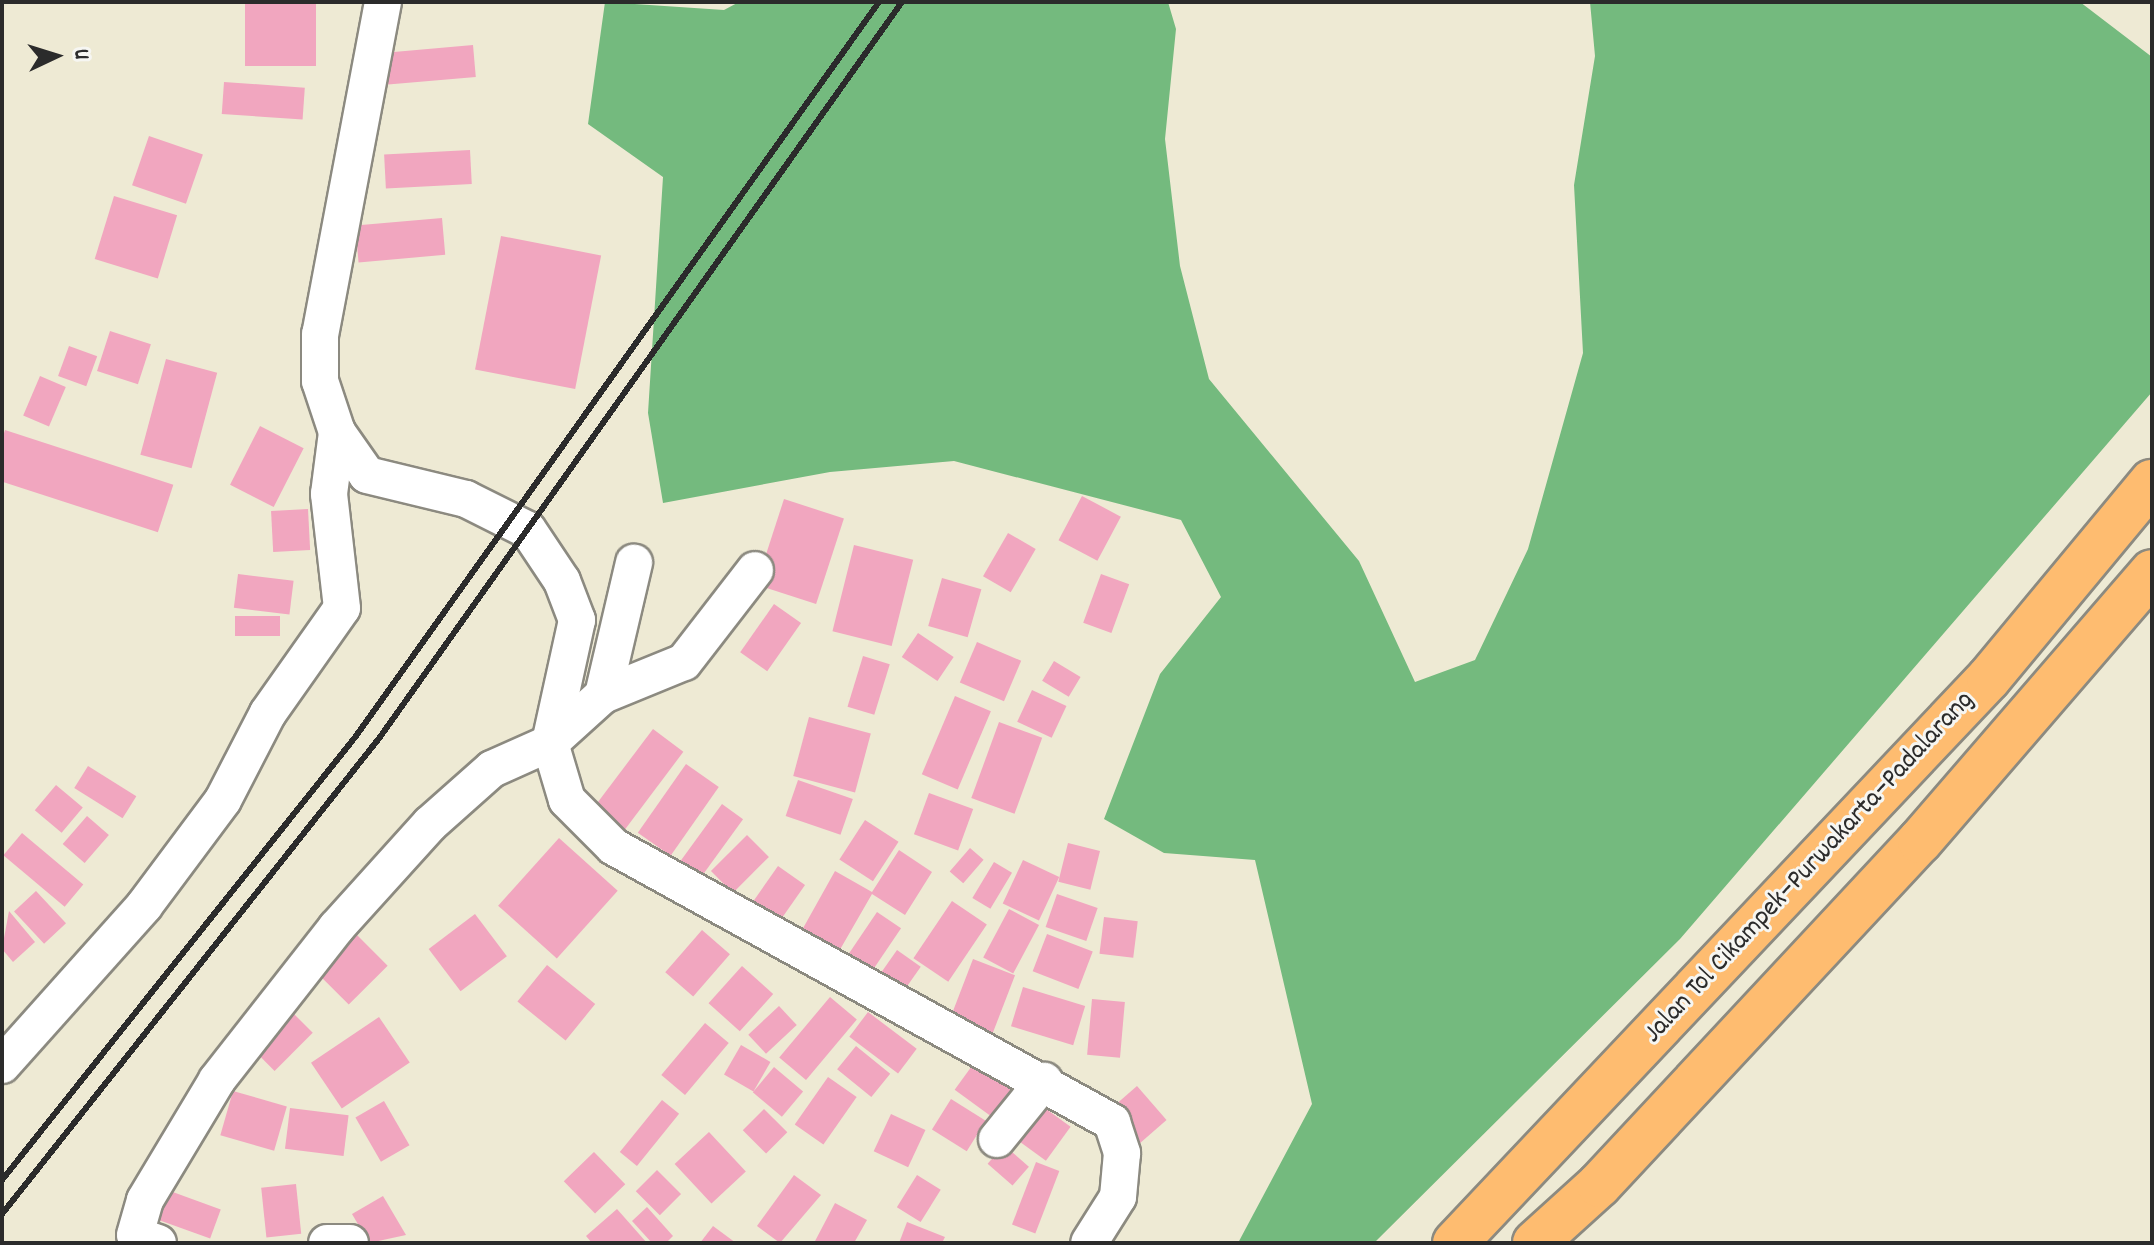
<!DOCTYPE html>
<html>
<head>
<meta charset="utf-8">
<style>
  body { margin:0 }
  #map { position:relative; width:2154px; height:1245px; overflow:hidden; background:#eeead4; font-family:Dekko,sans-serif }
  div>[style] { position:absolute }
  .forest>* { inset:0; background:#74ba7e }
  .building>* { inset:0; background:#f1a6bf; transform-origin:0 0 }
  .roads { filter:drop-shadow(2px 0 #8c8a80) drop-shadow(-2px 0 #8c8a80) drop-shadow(0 2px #8c8a80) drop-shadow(0 -2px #8c8a80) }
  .street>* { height:36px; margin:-18px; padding:0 18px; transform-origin:18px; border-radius:18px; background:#fff }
  .highway>* { height:44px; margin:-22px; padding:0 22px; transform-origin:22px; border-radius:22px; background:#febc70 }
  .rail>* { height:6px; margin:-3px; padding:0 3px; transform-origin:3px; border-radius:3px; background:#2b2b2b }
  span { translate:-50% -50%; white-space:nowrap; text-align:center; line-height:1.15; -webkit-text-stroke:6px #f6f6f2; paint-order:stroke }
  .street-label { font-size:28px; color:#2b2b2b }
  .frame { position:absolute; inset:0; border:4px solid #2b2b2b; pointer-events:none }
  .north { position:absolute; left:16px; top:16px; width:80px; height:80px; -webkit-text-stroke:6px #f6f6f2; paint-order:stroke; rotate:86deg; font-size:22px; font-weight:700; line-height:32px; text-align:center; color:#2b2b2b }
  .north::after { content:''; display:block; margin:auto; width:28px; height:36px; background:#2b2b2b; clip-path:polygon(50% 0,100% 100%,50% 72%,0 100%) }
</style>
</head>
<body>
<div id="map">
  <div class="forest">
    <div style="clip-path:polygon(605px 2px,724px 10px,739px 2px,1168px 2px,1176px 29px,1165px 139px,1180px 266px,1209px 379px,1359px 561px,1415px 682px,1475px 660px,1528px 549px,1583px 353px,1574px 185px,1595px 56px,1590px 2px,2080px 2px,2152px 57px,2152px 392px,1680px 939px,1374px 1243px,1238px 1243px,1312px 1104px,1255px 860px,1164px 853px,1104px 819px,1160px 674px,1221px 597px,1181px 520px,954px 461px,830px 472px,663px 503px,648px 413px,663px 177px,588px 124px)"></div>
  </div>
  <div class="building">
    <div style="left:245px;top:2px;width:71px;height:64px"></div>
    <div style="left:473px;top:45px;width:32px;height:88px;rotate:85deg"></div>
    <div style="left:224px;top:82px;width:81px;height:32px;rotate:4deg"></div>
    <div style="left:149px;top:136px;width:57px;height:52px;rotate:19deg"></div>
    <div style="left:470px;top:150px;width:34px;height:86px;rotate:87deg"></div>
    <div style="left:114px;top:196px;width:66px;height:66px;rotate:17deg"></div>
    <div style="left:442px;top:218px;width:37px;height:87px;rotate:85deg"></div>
    <div style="left:501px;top:236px;width:102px;height:136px;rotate:11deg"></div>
    <div style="left:110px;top:331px;width:43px;height:42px;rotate:18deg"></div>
    <div style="left:69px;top:346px;width:30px;height:32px;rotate:20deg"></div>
    <div style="left:166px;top:359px;width:53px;height:99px;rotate:15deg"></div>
    <div style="left:40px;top:376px;width:28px;height:43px;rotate:23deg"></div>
    <div style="left:260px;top:426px;width:49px;height:66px;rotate:27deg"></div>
    <div style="left:5px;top:430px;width:177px;height:50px;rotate:18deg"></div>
    <div style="left:1082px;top:496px;width:44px;height:50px;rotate:28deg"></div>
    <div style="left:784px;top:499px;width:63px;height:90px;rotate:18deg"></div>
    <div style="left:308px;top:509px;width:41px;height:37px;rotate:87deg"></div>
    <div style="left:1008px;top:533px;width:32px;height:50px;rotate:30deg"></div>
    <div style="left:854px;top:545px;width:61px;height:89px;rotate:14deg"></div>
    <div style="left:238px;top:574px;width:56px;height:34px;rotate:7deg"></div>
    <div style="left:1101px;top:574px;width:30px;height:52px;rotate:20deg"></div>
    <div style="left:942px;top:578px;width:41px;height:50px;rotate:16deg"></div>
    <div style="left:774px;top:604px;width:33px;height:59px;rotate:35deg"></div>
    <div style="left:235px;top:616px;width:45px;height:20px"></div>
    <div style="left:918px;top:633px;width:43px;height:29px;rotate:34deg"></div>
    <div style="left:977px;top:642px;width:48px;height:44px;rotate:23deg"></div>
    <div style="left:863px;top:656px;width:28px;height:53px;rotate:17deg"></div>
    <div style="left:1054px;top:661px;width:31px;height:23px;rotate:31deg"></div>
    <div style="left:1032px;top:690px;width:38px;height:35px;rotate:25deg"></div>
    <div style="left:955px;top:696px;width:39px;height:85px;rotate:23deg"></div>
    <div style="left:809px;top:717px;width:64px;height:61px;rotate:15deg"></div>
    <div style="left:999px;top:722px;width:46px;height:81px;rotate:20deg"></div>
    <div style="left:653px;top:729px;width:38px;height:98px;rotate:37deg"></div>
    <div style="left:686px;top:764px;width:40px;height:84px;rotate:35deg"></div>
    <div style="left:88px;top:766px;width:57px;height:26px;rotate:32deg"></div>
    <div style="left:798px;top:780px;width:58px;height:38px;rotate:19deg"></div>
    <div style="left:56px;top:785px;width:35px;height:33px;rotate:40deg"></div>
    <div style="left:929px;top:793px;width:47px;height:44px;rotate:20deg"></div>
    <div style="left:722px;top:804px;width:26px;height:74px;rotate:36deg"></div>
    <div style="left:87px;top:816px;width:29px;height:37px;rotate:41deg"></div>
    <div style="left:865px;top:820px;width:40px;height:47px;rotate:33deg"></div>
    <div style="left:22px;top:833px;width:80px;height:29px;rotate:40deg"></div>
    <div style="left:747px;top:835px;width:31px;height:51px;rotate:45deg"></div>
    <div style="left:559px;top:838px;width:79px;height:91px;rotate:42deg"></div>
    <div style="left:1068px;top:843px;width:33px;height:40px;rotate:14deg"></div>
    <div style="left:970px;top:848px;width:18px;height:31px;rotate:41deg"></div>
    <div style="clip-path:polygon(899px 850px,932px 872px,905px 915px,872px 894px,834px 960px,797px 939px,835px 871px,872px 892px)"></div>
    <div style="left:1023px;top:860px;width:40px;height:48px;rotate:25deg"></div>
    <div style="left:994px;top:862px;width:21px;height:42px;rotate:31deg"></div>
    <div style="left:778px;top:866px;width:33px;height:47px;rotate:35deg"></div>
    <div style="left:36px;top:891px;width:44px;height:30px;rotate:47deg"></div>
    <div style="left:1057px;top:894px;width:43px;height:35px;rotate:19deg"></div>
    <div style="left:952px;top:901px;width:42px;height:69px;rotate:34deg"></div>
    <div style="left:1009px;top:909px;width:34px;height:55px;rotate:28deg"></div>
    <div style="clip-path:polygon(9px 911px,35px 942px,13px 962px,2px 949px)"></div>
    <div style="left:877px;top:912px;width:29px;height:55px;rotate:34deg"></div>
    <div style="left:475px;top:914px;width:53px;height:58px;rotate:53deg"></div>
    <div style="left:1104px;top:917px;width:34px;height:37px;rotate:7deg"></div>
    <div style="left:702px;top:930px;width:37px;height:56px;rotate:41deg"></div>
    <div style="left:353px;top:931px;width:49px;height:55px;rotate:45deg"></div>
    <div style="left:1047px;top:934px;width:49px;height:40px;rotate:21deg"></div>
    <div style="left:897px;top:950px;width:29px;height:37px;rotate:35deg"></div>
    <div style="left:973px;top:959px;width:45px;height:68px;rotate:21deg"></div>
    <div style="left:547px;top:965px;width:62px;height:47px;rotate:39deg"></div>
    <div style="left:742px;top:966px;width:42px;height:50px;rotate:42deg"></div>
    <div style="left:1023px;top:987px;width:65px;height:41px;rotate:17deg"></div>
    <div style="left:830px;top:997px;width:35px;height:79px;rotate:40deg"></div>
    <div style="left:1092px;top:999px;width:33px;height:56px;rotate:5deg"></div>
    <div style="left:779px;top:1006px;width:26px;height:42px;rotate:47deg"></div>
    <div style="left:288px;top:1008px;width:35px;height:54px;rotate:45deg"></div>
    <div style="left:868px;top:1012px;width:61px;height:31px;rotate:37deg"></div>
    <div style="left:379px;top:1017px;width:55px;height:82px;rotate:56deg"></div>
    <div style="left:705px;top:1023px;width:31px;height:68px;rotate:40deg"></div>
    <div style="left:741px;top:1045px;width:34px;height:34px;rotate:30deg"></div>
    <div style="left:856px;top:1046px;width:44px;height:30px;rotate:39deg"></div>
    <div style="left:977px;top:1059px;width:53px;height:38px;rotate:36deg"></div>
    <div style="left:774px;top:1067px;width:38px;height:33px;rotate:40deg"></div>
    <div style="left:828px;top:1077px;width:35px;height:58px;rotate:35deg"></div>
    <div style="left:1137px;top:1086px;width:45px;height:38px;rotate:49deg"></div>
    <div style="left:233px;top:1091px;width:56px;height:46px;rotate:16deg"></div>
    <div style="left:951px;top:1099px;width:41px;height:36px;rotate:32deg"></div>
    <div style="left:662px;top:1100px;width:22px;height:67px;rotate:39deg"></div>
    <div style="left:384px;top:1101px;width:51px;height:33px;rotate:60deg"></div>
    <div style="left:1035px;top:1101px;width:44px;height:42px;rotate:36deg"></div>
    <div style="left:290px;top:1108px;width:59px;height:41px;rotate:7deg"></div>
    <div style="left:764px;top:1109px;width:33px;height:30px;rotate:45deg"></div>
    <div style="left:891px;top:1114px;width:38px;height:41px;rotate:25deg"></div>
    <div style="left:709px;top:1132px;width:54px;height:47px;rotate:47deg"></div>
    <div style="left:1004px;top:1145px;width:33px;height:25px;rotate:41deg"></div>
    <div style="left:594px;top:1152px;width:45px;height:42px;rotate:46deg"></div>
    <div style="left:1036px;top:1162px;width:25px;height:67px;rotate:21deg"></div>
    <div style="left:657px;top:1170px;width:34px;height:30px;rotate:45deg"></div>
    <div style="clip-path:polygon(794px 1175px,821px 1195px,780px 1243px,757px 1226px)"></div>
    <div style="left:917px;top:1175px;width:28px;height:38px;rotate:32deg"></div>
    <div style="left:296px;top:1184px;width:50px;height:35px;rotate:84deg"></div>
    <div style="left:170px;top:1191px;width:54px;height:31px;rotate:20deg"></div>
    <div style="clip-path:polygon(383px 1196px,406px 1235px,369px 1243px,352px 1214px)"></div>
    <div style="clip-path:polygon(835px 1203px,867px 1220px,854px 1243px,814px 1243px)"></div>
    <div style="clip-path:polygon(647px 1207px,673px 1236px,666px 1243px,652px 1243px,632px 1221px)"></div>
    <div style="clip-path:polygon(617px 1209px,647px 1243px,592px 1243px,586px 1236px)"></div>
    <div style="clip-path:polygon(907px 1222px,945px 1237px,942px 1243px,899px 1243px)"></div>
    <div style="clip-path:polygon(713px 1226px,736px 1243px,700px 1243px)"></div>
  </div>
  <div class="roads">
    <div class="street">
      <div style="left:383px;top:2px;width:338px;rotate:100.7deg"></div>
      <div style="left:320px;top:334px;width:47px;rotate:90deg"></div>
      <div style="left:320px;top:381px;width:54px;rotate:71.6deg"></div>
      <div style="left:337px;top:432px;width:52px;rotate:55.1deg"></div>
      <div style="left:367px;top:475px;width:102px;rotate:13.6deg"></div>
      <div style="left:466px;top:499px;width:69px;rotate:26.6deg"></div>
      <div style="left:528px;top:530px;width:61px;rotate:56.3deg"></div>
      <div style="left:562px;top:581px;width:42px;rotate:69deg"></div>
      <div style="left:577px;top:620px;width:126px;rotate:102.4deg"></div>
      <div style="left:550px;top:743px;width:59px;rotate:73.4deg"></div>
      <div style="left:567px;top:800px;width:66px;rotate:45deg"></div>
      <div style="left:614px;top:847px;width:569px;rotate:28.91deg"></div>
      <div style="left:1112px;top:1122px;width:33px;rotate:72deg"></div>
      <div style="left:1122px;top:1153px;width:44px;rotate:95.2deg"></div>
      <div style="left:1118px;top:1197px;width:54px;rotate:122.2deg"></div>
      <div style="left:603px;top:695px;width:87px;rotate:-22.2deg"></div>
      <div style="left:684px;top:662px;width:116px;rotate:-52.3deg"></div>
      <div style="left:2px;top:1065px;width:213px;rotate:-48.2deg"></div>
      <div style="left:144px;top:906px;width:132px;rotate:-53.3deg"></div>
      <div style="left:223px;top:800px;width:98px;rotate:-62.7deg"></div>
      <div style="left:268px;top:713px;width:128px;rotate:-54.8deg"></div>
      <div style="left:342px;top:608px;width:115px;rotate:-96.5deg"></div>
      <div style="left:329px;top:494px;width:63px;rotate:-82.6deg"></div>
      <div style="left:997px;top:1139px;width:75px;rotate:-51deg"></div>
      <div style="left:158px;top:1243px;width:24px;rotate:-161deg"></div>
      <div style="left:135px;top:1235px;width:36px;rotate:-74deg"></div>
      <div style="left:145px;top:1200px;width:140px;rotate:-59deg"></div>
      <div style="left:217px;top:1080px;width:193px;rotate:-51.9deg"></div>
      <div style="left:336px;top:928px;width:140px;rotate:-47.9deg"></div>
      <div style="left:430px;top:824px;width:83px;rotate:-41.6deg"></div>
      <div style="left:492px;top:769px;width:64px;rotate:-24.1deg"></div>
      <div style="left:550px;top:743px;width:72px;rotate:-42.2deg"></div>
      <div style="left:603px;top:695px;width:136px;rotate:-76.8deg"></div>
      <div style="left:327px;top:1243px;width:23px"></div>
    </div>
    <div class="highway">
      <div style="left:1455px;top:1243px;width:777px;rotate:-46.62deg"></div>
      <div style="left:1989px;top:678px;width:255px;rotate:-50.3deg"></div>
      <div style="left:1535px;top:1243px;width:86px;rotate:-42.2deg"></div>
      <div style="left:1599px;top:1185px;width:471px;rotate:-47deg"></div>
      <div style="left:1920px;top:841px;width:355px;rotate:-49.2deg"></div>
    </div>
  </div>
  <div class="rail">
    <div style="left:2px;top:1180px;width:568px;rotate:-51.43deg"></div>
    <div style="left:356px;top:736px;width:901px;rotate:-54.53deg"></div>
    <div style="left:2px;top:1214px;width:609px;rotate:-51.6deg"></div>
    <div style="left:380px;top:737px;width:902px;rotate:-54.62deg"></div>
  </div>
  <div class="street-label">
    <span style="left:1810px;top:868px;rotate:-47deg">Jalan Tol Cikampek–Purwakarta–Padalarang</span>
  </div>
  <div class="frame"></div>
  <div class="north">U</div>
</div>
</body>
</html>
